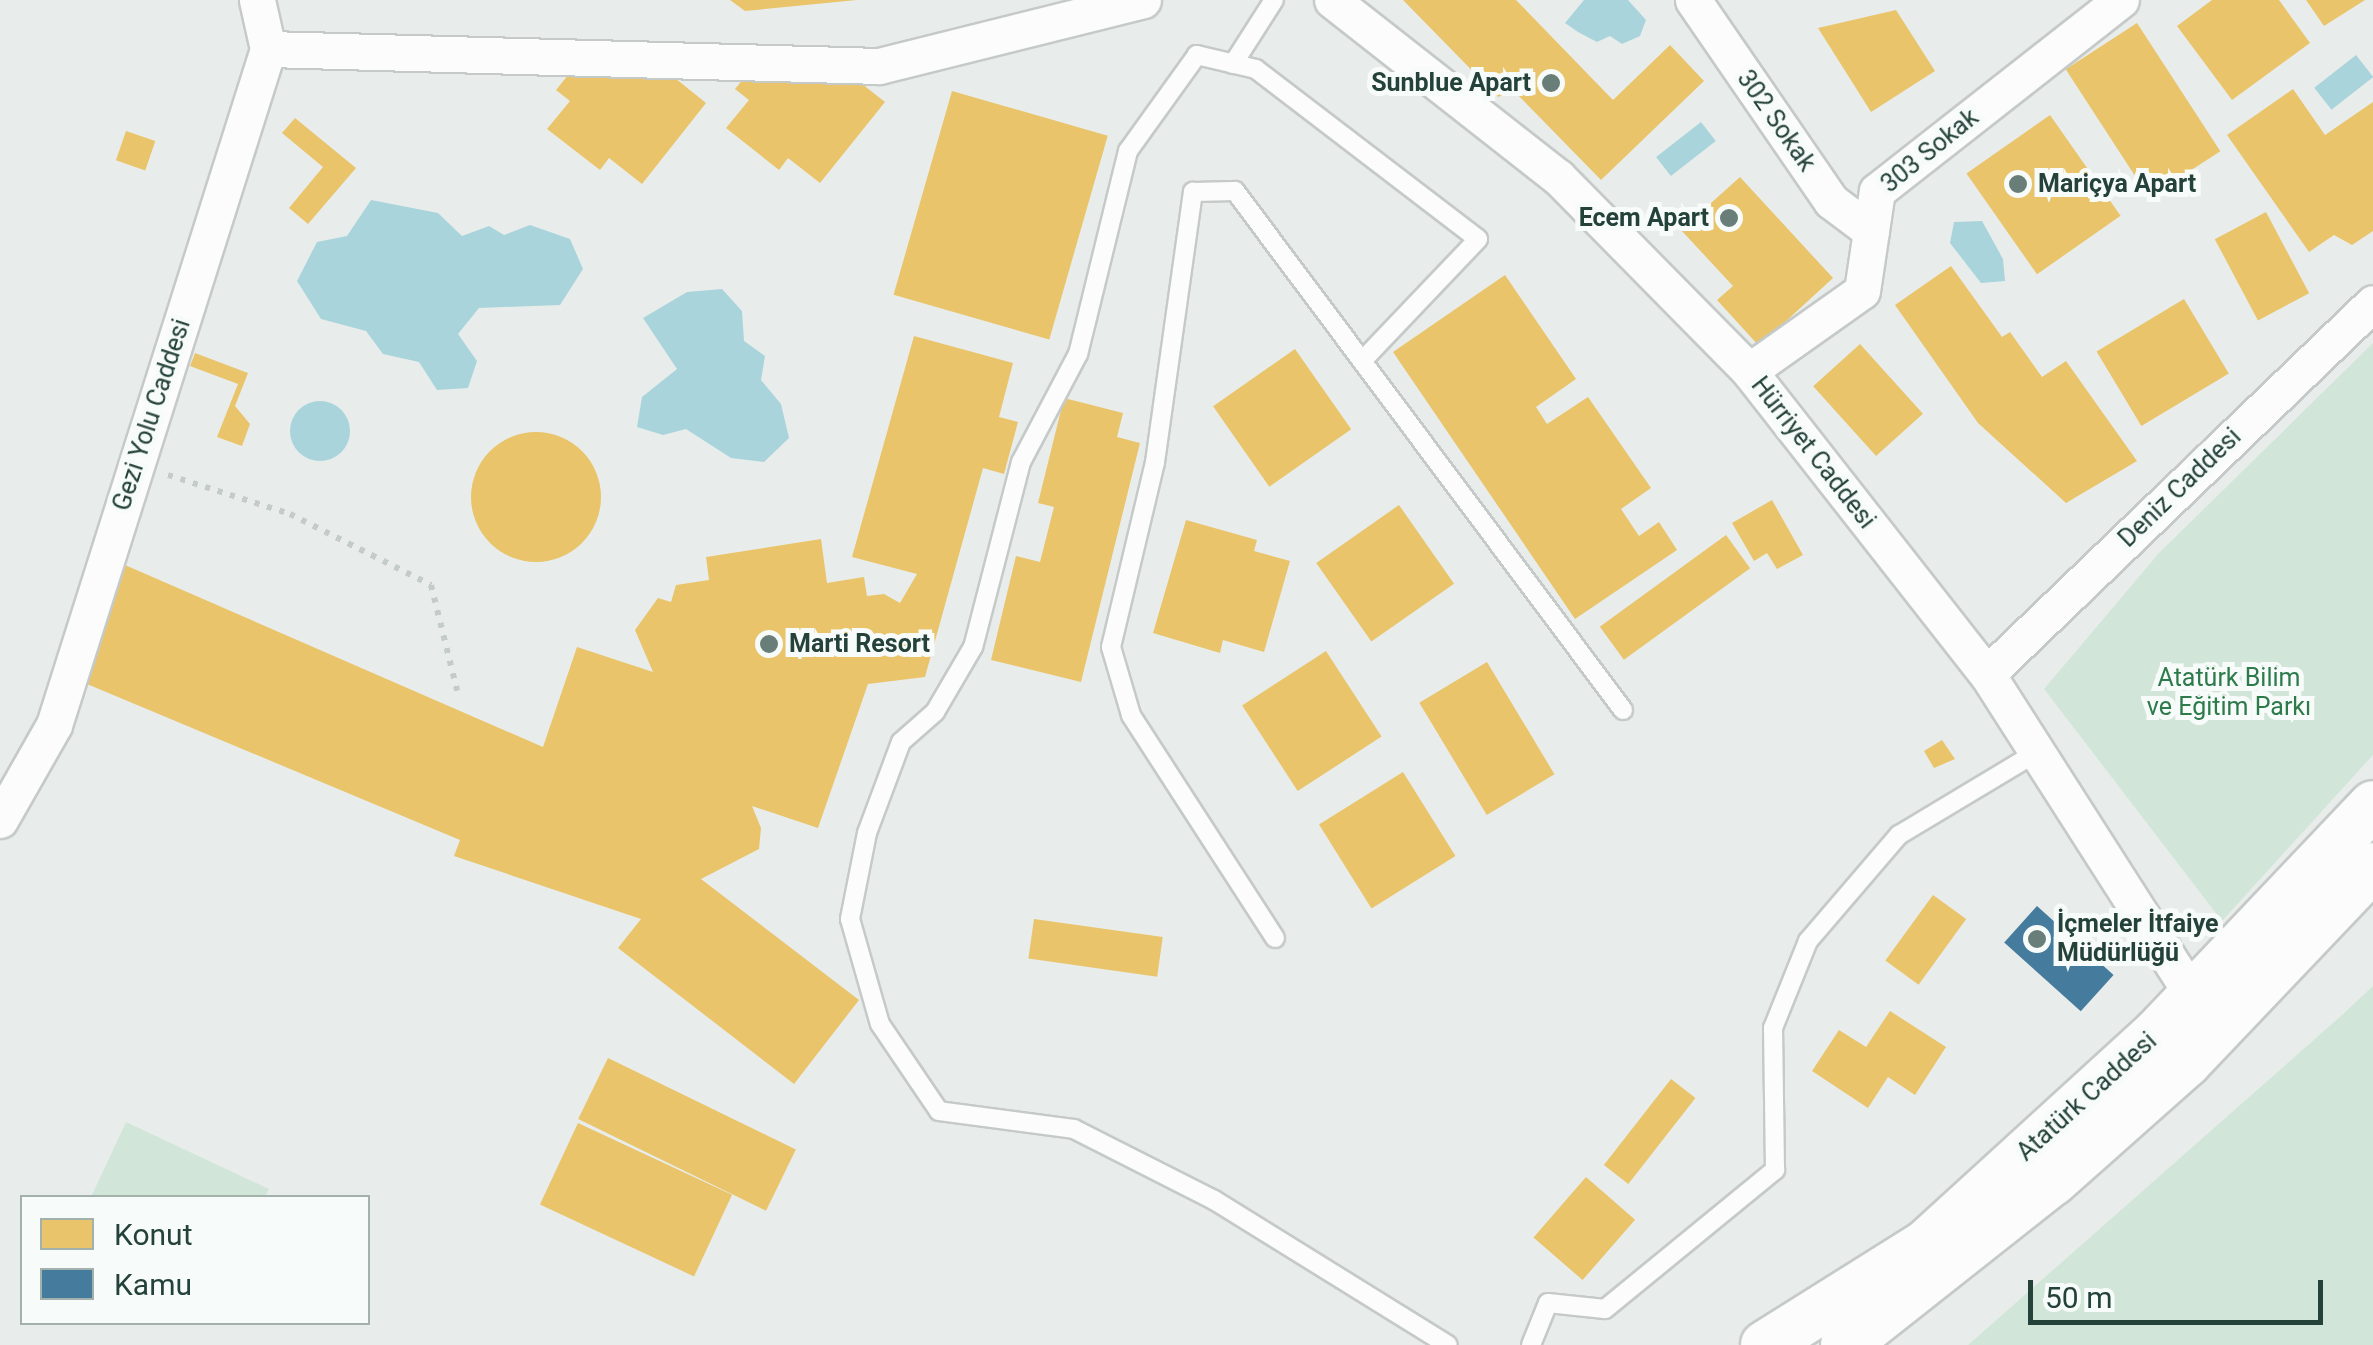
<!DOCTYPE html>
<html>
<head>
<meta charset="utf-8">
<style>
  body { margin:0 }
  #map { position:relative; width:2373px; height:1345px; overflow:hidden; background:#e8edeb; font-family:Roboto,sans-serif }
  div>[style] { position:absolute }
  .green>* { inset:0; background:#d1e6d8 }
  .water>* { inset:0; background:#a9d4db; transform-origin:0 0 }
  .round { border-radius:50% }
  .homes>* { inset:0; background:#e9c46a; transform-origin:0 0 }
  .public>* { inset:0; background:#457b9d; transform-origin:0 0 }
  .path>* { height:6px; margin-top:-3px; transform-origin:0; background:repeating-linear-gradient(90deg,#c3ccca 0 5px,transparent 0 13px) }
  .roads { filter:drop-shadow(2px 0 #c5cac8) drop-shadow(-2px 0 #c5cac8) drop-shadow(0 2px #c5cac8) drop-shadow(0 -2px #c5cac8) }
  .lane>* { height:18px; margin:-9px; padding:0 9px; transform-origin:9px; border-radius:9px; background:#fcfcfc }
  .street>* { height:35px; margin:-17.5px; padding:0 17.5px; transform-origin:17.5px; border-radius:17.5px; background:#fcfcfc }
  .secondary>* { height:48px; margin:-24px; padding:0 24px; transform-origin:24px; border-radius:24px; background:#fcfcfc }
  .dots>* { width:28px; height:28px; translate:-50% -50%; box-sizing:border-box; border:5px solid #f7fbf9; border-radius:50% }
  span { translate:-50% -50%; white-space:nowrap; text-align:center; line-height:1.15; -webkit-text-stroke:10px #f7fbf9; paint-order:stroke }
  .poi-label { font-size:25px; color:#24423a; font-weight:700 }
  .right { translate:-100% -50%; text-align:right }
  .left { translate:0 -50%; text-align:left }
  .street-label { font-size:25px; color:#24423a }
  .park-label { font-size:25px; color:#2d7a4b }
  .legend { position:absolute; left:20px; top:1195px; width:350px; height:130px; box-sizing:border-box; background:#f7fbf9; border:2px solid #a3b1ad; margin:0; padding:12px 18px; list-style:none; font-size:30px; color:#24423a }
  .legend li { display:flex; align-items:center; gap:20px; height:50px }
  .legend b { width:50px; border:2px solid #a3b1ad }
  .scale { position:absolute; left:2028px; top:1280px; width:295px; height:45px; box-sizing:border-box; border:5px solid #24423a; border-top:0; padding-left:12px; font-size:30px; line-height:35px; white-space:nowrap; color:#24423a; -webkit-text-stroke:8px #f7fbf9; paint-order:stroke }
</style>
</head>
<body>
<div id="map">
  <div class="green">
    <div style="clip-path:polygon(2373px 343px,2373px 755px,2222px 921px,2044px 689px,2159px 553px)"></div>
    <div style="clip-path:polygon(2373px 986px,2373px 1345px,1968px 1345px,2342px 1015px)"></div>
    <div style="clip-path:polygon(126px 1122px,269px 1189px,265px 1197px,91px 1197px)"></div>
  </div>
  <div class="water">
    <div style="clip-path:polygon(1584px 0,1628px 0,1646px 20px,1640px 36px,1622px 44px,1610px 36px,1597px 42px,1578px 32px,1565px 23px)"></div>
    <div style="left:2356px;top:55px;width:28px;height:53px;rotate:52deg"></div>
    <div style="left:1701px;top:122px;width:24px;height:57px;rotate:52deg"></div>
    <div style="clip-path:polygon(371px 200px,438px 213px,462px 236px,489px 226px,504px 235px,530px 225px,570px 239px,583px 269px,560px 305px,479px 308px,458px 334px,477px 361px,468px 388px,437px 390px,419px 362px,383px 354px,366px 331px,321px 319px,297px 281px,317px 242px,347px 236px)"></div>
    <div style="clip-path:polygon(1982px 221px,2003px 259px,2005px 281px,1981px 283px,1950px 243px,1954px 222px)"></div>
    <div style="clip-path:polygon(722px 289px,742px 311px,744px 341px,765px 356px,761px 380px,781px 404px,789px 438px,764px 462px,731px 458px,686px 429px,663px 435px,637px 427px,642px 397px,677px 369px,643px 318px,687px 292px)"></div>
    <div class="round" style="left:290px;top:401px;width:60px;height:60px"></div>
  </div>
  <div class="homes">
    <div style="clip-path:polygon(730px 0,857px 0,745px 11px)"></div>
    <div style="clip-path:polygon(1403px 0,1516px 0,1613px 100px,1670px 45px,1704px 81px,1601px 180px,1513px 90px,1498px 97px)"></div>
    <div style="clip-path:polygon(2212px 0,2279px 0,2310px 43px,2232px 100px,2177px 26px)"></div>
    <div style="clip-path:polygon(2306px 0,2365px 0,2324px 26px)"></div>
    <div style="clip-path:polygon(1896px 10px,1935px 71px,1871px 112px,1818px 28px)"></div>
    <div style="left:2137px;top:23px;width:153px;height:85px;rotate:57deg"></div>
    <div style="clip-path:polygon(577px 64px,665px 70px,706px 103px,642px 184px,609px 158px,600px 170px,547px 129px,570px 101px,556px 90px)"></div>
    <div style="clip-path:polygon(756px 64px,843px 69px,885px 102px,820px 183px,788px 158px,779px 170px,726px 128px,749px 100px,735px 89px)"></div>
    <div style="clip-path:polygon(2293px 89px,2325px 135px,2373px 102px,2373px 231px,2352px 245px,2334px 235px,2309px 252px,2227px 135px)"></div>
    <div style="left:952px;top:91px;width:162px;height:212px;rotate:16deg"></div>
    <div style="left:2050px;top:115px;width:123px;height:102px;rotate:55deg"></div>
    <div style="clip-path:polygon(295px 118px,356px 168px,308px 224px,289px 208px,323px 167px,282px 133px)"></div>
    <div style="left:126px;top:131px;width:31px;height:31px;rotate:19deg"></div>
    <div style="clip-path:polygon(1740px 177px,1833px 278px,1759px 346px,1717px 300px,1733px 286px,1681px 230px)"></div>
    <div style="left:2266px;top:212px;width:92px;height:58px;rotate:62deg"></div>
    <div style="clip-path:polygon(1951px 266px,2002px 337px,2010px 332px,2042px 377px,2066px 361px,2137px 461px,2066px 503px,1978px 423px,1895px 305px)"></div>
    <div style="clip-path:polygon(1505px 275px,1576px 379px,1536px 407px,1547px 424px,1588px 397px,1651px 488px,1621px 509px,1639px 536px,1659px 522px,1677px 550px,1575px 619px,1393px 352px)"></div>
    <div style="left:2184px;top:299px;width:87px;height:102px;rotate:59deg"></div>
    <div style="clip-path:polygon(914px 336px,1013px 363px,999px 417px,1018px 422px,1004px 474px,983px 468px,925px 677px,868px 684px,818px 828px,752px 806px,761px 828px,759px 849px,701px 879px,859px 1000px,794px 1084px,618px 948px,641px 919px,454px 856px,460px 840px,75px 679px,125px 565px,543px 747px,577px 647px,653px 672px,635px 630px,658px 598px,671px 602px,676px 585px,709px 580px,706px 557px,821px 539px,827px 583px,864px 577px,867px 596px,884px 594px,900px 603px,917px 574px,852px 557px)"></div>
    <div style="left:1860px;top:344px;width:94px;height:63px;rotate:48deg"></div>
    <div style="left:1295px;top:349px;width:98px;height:100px;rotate:55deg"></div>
    <div style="clip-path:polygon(195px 353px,248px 373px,235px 406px,250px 424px,242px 446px,217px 437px,238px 384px,190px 366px)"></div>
    <div style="clip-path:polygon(1064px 398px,1123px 413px,1117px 437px,1140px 443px,1081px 682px,991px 660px,1016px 556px,1040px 562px,1054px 507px,1038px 503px)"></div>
    <div class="round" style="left:471px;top:432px;width:130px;height:130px"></div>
    <div style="clip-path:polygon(1772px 500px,1803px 555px,1777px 569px,1767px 553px,1754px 561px,1732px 523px)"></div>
    <div style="left:1399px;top:505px;width:96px;height:101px;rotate:55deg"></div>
    <div style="clip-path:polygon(1186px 520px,1257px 540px,1254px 551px,1290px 561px,1264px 652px,1223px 640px,1220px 653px,1153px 633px)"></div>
    <div style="left:1726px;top:535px;width:41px;height:156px;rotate:54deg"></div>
    <div style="left:1326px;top:651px;width:102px;height:100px;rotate:57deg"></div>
    <div style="left:1487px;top:662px;width:131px;height:79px;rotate:59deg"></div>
    <div style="clip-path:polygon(1942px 740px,1955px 759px,1934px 768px,1924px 751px)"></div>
    <div style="left:1403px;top:772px;width:99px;height:99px;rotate:58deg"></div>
    <div style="left:1933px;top:895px;width:41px;height:81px;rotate:36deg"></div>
    <div style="left:1034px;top:919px;width:130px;height:40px;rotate:8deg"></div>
    <div style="clip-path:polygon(1890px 1011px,1946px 1047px,1915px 1095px,1888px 1077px,1868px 1108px,1812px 1071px,1839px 1030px,1866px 1047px)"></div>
    <div style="left:608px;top:1058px;width:209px;height:68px;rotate:26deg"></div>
    <div style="left:1671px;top:1079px;width:31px;height:109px;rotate:38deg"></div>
    <div style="left:578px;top:1123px;width:170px;height:90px;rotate:25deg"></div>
    <div style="left:1586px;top:1177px;width:65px;height:80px;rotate:41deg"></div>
  </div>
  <div class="public">
    <div style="left:2037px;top:906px;width:103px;height:49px;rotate:42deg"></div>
  </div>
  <div class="path">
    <div style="left:168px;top:475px;width:128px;rotate:17.7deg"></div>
    <div style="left:290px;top:514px;width:158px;rotate:26.7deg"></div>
    <div style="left:431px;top:585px;width:116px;rotate:76.1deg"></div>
  </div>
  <div class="roads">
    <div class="lane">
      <div style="left:1233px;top:64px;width:76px;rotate:-57.4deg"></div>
      <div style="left:1362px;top:361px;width:168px;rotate:-46.4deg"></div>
      <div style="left:1478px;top:239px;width:280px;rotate:-142.6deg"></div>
      <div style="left:1256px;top:69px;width:61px;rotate:-166.7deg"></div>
      <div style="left:1197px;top:55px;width:118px;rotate:125.7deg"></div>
      <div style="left:1128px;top:151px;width:209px;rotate:103.8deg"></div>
      <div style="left:1078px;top:354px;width:122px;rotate:117.8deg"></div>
      <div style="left:1021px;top:462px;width:191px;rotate:104.5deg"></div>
      <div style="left:973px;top:647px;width:75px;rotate:120.3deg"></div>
      <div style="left:935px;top:712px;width:45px;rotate:138.6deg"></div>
      <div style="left:901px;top:742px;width:97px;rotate:110.5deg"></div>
      <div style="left:867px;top:833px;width:88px;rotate:101.2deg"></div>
      <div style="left:850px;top:919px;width:109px;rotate:74.1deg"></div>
      <div style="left:880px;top:1024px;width:105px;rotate:55.9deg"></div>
      <div style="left:939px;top:1111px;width:136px;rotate:7.6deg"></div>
      <div style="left:1074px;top:1129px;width:157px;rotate:26.9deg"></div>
      <div style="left:1214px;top:1200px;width:275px;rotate:31.8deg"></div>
      <div style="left:1275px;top:938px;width:265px;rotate:-122.9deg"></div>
      <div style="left:1131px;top:715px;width:71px;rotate:-106.4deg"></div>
      <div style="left:1111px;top:647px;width:190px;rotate:-76.6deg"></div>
      <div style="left:1155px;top:462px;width:273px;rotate:-82deg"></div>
      <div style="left:1193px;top:192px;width:42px;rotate:-1.4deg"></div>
      <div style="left:1235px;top:191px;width:648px;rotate:53.22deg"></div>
      <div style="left:1531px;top:1345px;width:45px;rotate:-68deg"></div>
      <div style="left:1548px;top:1303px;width:57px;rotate:6deg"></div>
      <div style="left:1605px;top:1309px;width:220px;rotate:-39.3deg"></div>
      <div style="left:1775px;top:1170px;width:142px;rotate:-90.8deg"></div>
      <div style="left:1773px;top:1028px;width:94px;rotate:-68.1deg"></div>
      <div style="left:1808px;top:941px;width:140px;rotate:-49.4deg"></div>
      <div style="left:1899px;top:835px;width:161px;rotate:-31deg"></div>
    </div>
    <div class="street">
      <div style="left:1332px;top:0;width:287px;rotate:38.1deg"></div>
      <div style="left:1558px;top:177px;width:272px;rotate:45.4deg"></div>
      <div style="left:1749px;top:371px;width:385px;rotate:51.9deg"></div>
      <div style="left:1987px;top:674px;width:382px;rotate:57.4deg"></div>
      <div style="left:1693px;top:0;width:244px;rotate:55.5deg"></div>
      <div style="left:1831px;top:201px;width:50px;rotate:36.9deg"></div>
      <div style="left:268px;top:49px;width:611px;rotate:1.59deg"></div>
      <div style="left:879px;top:66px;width:272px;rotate:-14deg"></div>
      <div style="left:1749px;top:371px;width:138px;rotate:-35.3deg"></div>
      <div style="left:1862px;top:291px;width:101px;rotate:-81.5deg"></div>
      <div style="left:1877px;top:191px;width:310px;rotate:-38.1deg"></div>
      <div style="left:1987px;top:674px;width:535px;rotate:-43.86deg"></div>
      <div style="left:0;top:820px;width:109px;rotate:-60.4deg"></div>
      <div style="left:54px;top:725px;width:709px;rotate:-72.43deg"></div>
      <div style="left:268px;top:49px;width:50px;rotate:-102.7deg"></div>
    </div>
    <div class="secondary">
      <div style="left:1765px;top:1345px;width:190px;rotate:-32.1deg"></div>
      <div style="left:1926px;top:1244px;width:313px;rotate:-42.4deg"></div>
      <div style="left:2157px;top:1033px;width:314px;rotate:-46.5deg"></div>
      <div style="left:1845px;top:1345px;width:265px;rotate:-38.3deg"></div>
      <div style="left:2053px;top:1181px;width:179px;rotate:-41.6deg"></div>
      <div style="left:2187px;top:1062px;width:269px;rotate:-46.4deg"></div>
    </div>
  </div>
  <div class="dots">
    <div style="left:1551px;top:83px;background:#697e78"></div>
    <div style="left:2018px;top:184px;background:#697e78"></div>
    <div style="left:1729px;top:218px;background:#697e78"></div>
    <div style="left:769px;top:644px;background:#697e78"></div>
    <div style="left:2037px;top:939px;background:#697e78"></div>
  </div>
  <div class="poi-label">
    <span class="right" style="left:1531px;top:83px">Sunblue Apart</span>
    <span class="left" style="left:2038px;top:184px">Mariçya Apart</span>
    <span class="right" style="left:1709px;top:218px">Ecem Apart</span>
    <span class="left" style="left:789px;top:644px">Marti Resort</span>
    <span class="left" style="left:2057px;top:939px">İçmeler İtfaiye<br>Müdürlüğü</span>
  </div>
  <div class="street-label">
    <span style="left:1776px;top:121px;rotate:55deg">302 Sokak</span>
    <span style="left:1930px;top:151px;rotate:-39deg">303 Sokak</span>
    <span style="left:152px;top:415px;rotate:-72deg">Gezi Yolu Caddesi</span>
    <span style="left:1813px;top:453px;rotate:52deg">Hürriyet Caddesi</span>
    <span style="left:2180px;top:488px;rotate:-44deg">Deniz Caddesi</span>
    <span style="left:2087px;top:1097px;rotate:-42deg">Atatürk Caddesi</span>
  </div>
  <div class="park-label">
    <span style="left:2229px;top:693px">Atatürk Bilim<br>ve Eğitim Parkı</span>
  </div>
  <ul class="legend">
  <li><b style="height:28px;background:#e9c46a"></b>Konut</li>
  <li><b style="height:28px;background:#457b9d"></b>Kamu</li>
  </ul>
  <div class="scale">50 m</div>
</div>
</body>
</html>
